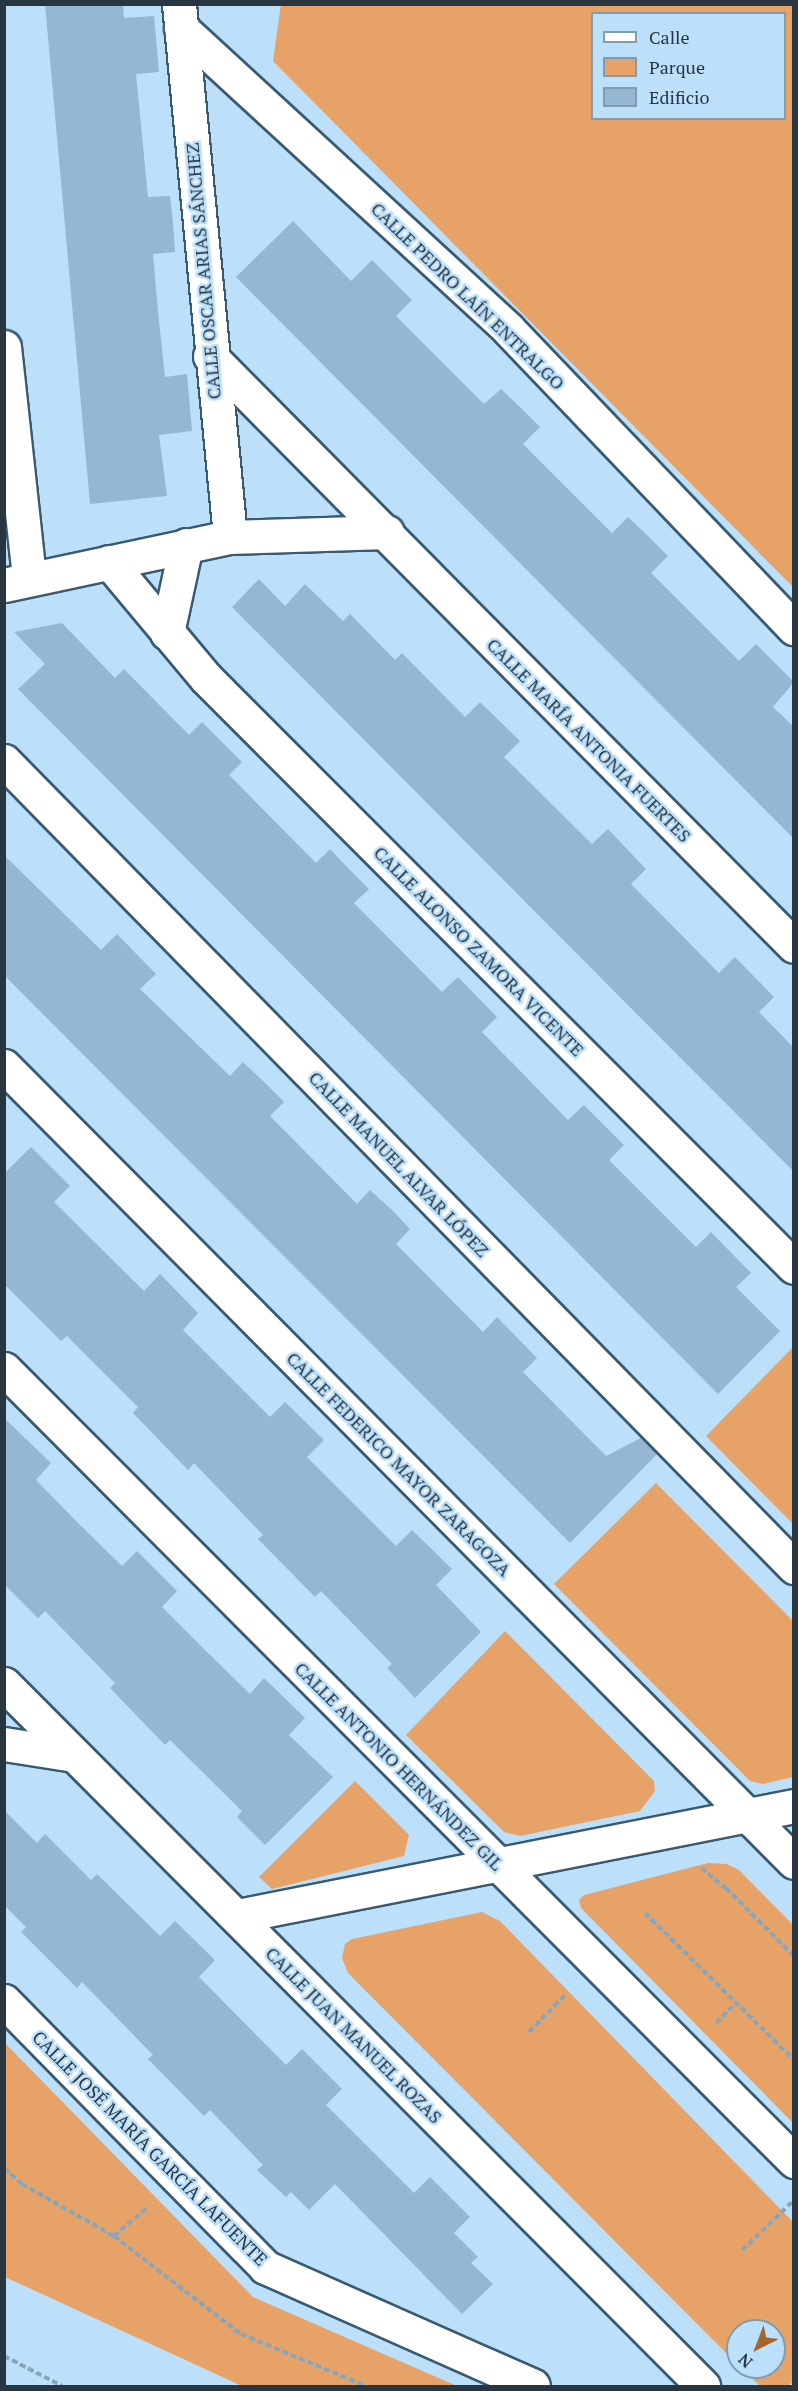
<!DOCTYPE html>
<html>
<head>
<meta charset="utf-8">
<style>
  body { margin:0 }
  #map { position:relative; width:798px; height:2391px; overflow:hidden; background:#bce0fa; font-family:"PT Serif",serif }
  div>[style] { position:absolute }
  .green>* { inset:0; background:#e7a267 }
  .building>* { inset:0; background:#95b7d1 }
  .path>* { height:4px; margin-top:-2px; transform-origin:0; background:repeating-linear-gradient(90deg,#88a5ba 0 6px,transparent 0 9px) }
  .roads { filter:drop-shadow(2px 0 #3a5a70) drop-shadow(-2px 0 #3a5a70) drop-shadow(0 2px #3a5a70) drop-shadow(0 -2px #3a5a70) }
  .minor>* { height:33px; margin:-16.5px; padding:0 16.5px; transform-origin:16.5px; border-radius:16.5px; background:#fff }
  span { translate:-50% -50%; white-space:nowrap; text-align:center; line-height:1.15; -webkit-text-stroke:5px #bce0fa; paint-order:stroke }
  .street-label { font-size:18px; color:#283641 }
  .frame { position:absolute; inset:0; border:6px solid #283641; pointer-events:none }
  .legend { position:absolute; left:591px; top:12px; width:195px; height:108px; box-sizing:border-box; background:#bce0fa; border:2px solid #819cb0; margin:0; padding:8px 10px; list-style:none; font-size:18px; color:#283641 }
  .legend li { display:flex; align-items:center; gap:12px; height:30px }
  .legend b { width:30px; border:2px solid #819cb0 }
  .north { position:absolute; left:726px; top:2319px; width:60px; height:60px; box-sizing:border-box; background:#bce0fa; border:2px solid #819cb0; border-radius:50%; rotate:222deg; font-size:16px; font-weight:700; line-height:24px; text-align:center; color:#283641 }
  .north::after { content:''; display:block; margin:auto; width:21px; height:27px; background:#a5672d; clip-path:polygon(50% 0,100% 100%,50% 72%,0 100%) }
</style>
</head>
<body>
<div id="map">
  <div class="green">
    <div style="clip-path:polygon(evenodd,281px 4px,793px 5px,793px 587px,273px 61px,281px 4px,592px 14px,784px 14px,784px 118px,592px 118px,592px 14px)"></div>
    <div style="clip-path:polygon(793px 1347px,793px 1524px,706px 1436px)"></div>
    <div style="clip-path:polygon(656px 1483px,793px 1621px,793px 1777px,763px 1784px,750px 1781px,554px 1584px)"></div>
    <div style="clip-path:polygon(505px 1631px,654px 1781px,655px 1791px,640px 1811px,520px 1836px,504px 1832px,406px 1735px)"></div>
    <div style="clip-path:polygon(355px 1781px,409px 1835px,404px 1856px,272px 1889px,259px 1877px)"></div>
    <div style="clip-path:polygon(708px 1863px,727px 1864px,739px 1870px,793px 1925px,793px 2123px,581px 1908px,579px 1900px,584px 1895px)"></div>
    <div style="clip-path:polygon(482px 1912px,500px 1921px,793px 2222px,794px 2381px,788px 2386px,760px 2386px,740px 2367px,774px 2367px,774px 2331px,738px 2331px,738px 2365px,348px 1973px,342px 1958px,345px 1944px,352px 1939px)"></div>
    <div style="clip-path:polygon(5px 2043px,253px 2297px,457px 2386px,242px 2386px,5px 2277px)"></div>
  </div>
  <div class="building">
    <div style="clip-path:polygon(45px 4px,123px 4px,124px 18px,154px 16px,159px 72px,136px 74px,148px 197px,170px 196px,173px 224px,175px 252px,153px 254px,158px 311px,165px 377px,187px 374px,192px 431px,159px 435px,167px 496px,90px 504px)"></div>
    <div style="clip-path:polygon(293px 221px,351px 281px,372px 260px,412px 300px,396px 316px,484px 404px,501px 389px,520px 407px,540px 427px,523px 444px,612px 533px,628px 517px,648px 536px,668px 556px,651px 573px,739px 661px,756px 644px,794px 682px,773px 707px,794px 727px,794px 839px,236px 277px)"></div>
    <div style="clip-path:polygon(259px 579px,285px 606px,305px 584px,343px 621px,350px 614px,395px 660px,402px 653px,465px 717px,480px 702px,520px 741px,504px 757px,592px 844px,608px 829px,646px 869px,631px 884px,719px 973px,735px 957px,774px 997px,759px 1012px,794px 1048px,794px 1172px,232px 607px)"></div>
    <div style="clip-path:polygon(62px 623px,115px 678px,124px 669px,189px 735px,202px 722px,242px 762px,229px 775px,316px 863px,330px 849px,349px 869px,369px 889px,354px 903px,442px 992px,458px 977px,497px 1017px,482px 1032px,568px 1120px,584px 1105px,624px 1145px,609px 1160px,696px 1247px,711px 1232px,751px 1273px,736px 1287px,780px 1331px,718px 1394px,18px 689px,45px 664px,14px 632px)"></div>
    <div style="clip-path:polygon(4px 855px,101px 950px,117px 934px,156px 974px,140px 989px,230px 1076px,243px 1062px,264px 1082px,284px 1102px,270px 1116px,357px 1204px,370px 1190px,392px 1210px,410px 1229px,396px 1244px,483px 1332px,497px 1317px,537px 1358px,523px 1372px,606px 1456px,641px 1438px,657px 1454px,570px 1543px,4px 975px)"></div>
    <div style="clip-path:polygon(31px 1147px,70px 1186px,54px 1202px,144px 1291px,160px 1274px,198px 1313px,183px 1330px,270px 1417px,285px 1402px,324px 1440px,307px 1457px,396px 1546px,412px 1530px,452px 1569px,436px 1585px,481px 1632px,415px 1698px,387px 1668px,392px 1664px,321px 1591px,315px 1597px,258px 1539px,263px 1535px,194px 1463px,188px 1470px,133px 1413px,138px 1407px,67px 1336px,61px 1341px,4px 1284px,4px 1174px)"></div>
    <div style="clip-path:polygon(4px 1418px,51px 1463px,36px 1480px,77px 1522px,122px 1566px,137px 1551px,177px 1591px,162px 1607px,205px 1650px,250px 1694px,264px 1678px,305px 1718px,289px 1735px,333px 1777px,265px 1845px,237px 1817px,242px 1811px,170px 1740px,165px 1745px,110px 1688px,115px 1683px,45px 1611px,38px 1618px,4px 1584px)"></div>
    <div style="clip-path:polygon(4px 1810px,37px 1843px,45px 1834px,91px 1880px,97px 1874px,160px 1936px,175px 1921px,215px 1960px,199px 1977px,286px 2065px,302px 2049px,342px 2089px,326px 2105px,414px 2193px,430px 2177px,470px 2217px,454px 2233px,478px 2257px,471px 2263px,493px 2284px,462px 2314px,335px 2184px,309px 2210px,291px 2192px,286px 2197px,257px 2170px,263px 2165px,210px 2110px,204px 2116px,148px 2059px,153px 2055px,82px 1982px,77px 1988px,21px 1932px,26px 1927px,4px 1905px)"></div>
  </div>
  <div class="path">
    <div style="left:701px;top:1868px;width:32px;rotate:39deg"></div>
    <div style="left:726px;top:1888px;width:96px;rotate:45deg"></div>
    <div style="left:645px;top:1913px;width:209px;rotate:44.6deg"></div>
    <div style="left:716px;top:2023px;width:28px;rotate:-45deg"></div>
    <div style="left:529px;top:2032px;width:53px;rotate:-45.8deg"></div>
    <div style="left:4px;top:2168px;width:24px;rotate:42deg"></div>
    <div style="left:22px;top:2184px;width:106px;rotate:29.5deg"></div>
    <div style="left:114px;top:2236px;width:160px;rotate:37.7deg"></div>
    <div style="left:241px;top:2334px;width:135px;rotate:22.6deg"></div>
    <div style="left:114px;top:2236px;width:45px;rotate:-40.5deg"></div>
    <div style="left:742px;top:2250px;width:69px;rotate:-43.8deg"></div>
    <div style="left:4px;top:2356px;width:65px;rotate:27.3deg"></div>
  </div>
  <div class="roads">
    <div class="minor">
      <div style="left:179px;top:4px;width:535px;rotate:84.53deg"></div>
      <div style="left:181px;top:28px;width:444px;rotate:42.6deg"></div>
      <div style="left:508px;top:329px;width:414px;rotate:46.3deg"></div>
      <div style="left:4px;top:347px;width:233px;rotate:83.8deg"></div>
      <div style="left:210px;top:356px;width:830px;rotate:45.29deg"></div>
      <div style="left:109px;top:562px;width:151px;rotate:50.1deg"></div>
      <div style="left:206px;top:678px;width:832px;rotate:45.05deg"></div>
      <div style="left:4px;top:585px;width:231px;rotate:-12deg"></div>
      <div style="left:230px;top:537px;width:157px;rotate:-1.8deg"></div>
      <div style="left:167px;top:633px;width:90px;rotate:-77.8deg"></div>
      <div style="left:4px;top:761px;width:1129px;rotate:45.57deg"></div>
      <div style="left:4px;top:1066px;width:1121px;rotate:45.22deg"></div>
      <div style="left:4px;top:1369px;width:1119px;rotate:45.07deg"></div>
      <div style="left:4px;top:1684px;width:991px;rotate:45.12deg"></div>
      <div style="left:4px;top:1744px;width:71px;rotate:8.9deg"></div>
      <div style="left:237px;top:1916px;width:568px;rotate:-11.17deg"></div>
      <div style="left:4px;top:2001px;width:373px;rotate:45.5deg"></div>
      <div style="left:265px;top:2267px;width:293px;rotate:23.9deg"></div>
    </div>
  </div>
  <div class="street-label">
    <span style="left:203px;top:271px;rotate:-95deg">CALLE OSCAR ARIAS SÁNCHEZ</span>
    <span style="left:468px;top:296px;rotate:44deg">CALLE PEDRO LAÍN ENTRALGO</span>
    <span style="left:589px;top:740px;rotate:45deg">CALLE MARÍA ANTONIA FUERTES</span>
    <span style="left:479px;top:951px;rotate:45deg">CALLE ALONSO ZAMORA VICENTE</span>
    <span style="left:399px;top:1164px;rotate:46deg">CALLE MANUEL ALVAR LÓPEZ</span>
    <span style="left:399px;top:1464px;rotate:45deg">CALLE FEDERICO MAYOR ZARAGOZA</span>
    <span style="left:399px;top:1766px;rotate:45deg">CALLE ANTONIO HERNÁNDEZ GIL</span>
    <span style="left:354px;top:2035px;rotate:45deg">CALLE JUAN MANUEL ROZAS</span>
    <span style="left:150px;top:2148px;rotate:45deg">CALLE JOSÉ MARÍA GARCÍA LAFUENTE</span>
  </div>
  <div class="frame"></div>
  <ul class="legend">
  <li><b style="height:8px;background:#fff"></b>Calle</li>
  <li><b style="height:16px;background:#e7a267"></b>Parque</li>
  <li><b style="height:16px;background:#95b7d1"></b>Edificio</li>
  </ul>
  <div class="north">N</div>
</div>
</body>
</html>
